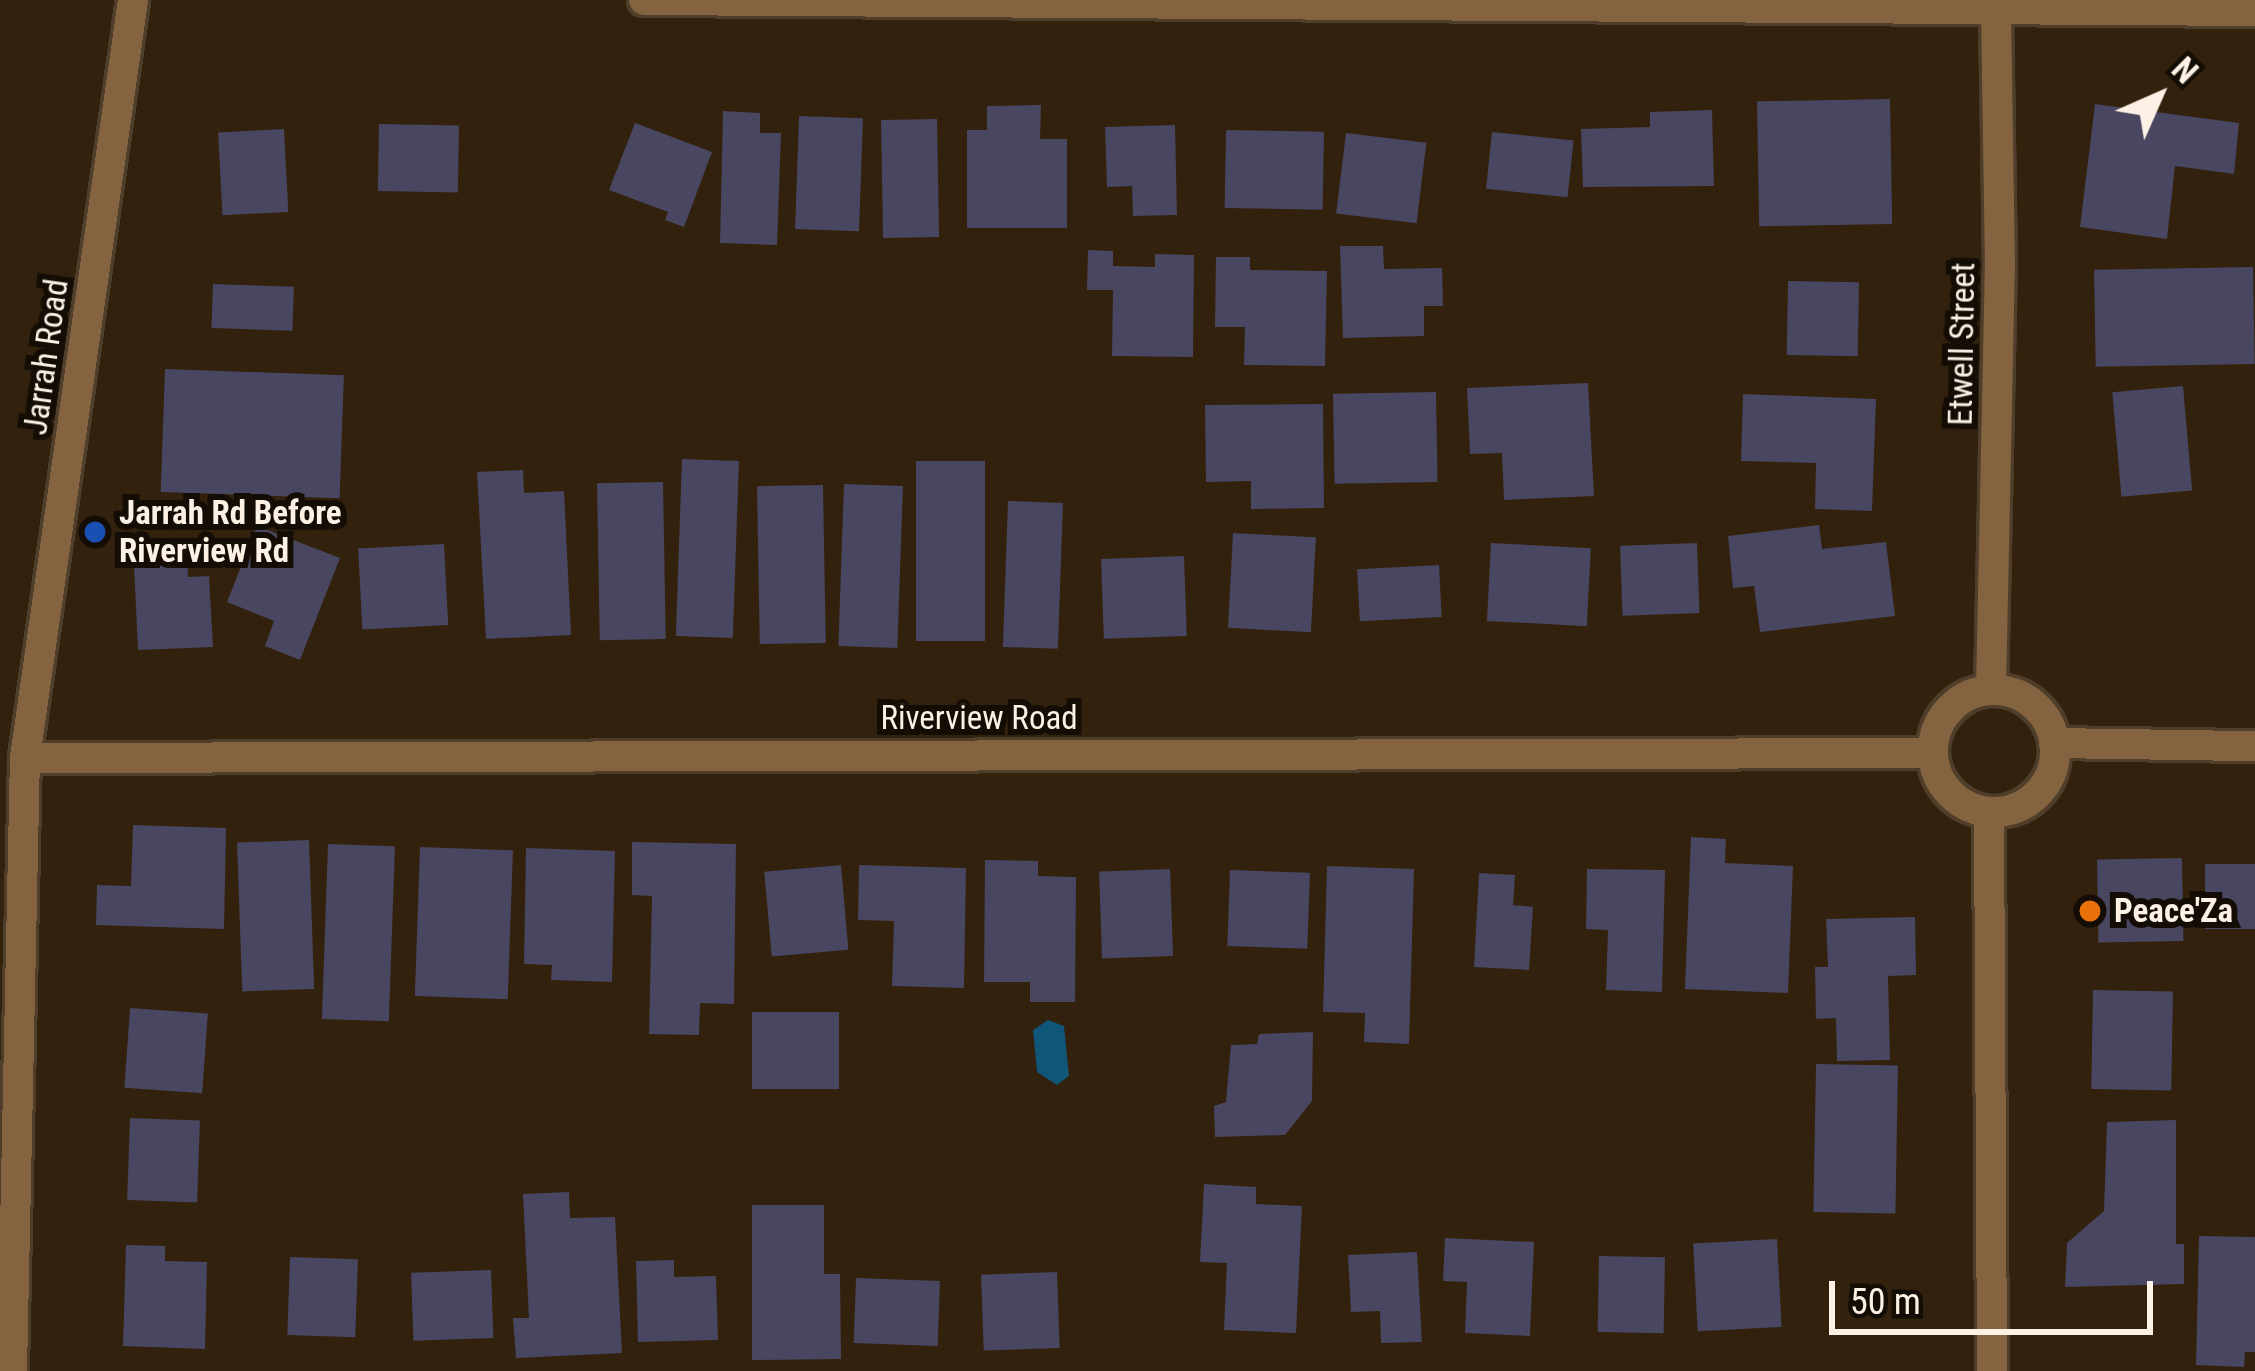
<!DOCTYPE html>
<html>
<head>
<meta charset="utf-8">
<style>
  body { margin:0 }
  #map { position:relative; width:2255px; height:1371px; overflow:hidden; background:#32210c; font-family:"Roboto Condensed",sans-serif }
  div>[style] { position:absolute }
  .water>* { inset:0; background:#105679 }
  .building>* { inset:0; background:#484660; transform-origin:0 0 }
  .roads { filter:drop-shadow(3px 0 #4e3e2a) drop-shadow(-3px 0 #4e3e2a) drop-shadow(0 3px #4e3e2a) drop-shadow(0 -3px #4e3e2a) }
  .minor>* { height:30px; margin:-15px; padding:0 15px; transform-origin:15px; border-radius:15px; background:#846440 }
  .minor>.ring { margin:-15px; padding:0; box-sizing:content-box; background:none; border:30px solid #846440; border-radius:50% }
  .tertiary>* { height:30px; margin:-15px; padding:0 15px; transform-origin:15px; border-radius:15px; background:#846440 }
  .dots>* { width:33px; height:33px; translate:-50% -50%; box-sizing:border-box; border:6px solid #140d05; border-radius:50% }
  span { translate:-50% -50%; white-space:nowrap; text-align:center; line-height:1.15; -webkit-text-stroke:12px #140d05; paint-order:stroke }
  .street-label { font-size:33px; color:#fcf1e4 }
  .poi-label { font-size:33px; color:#fcf1e4; font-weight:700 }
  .left { translate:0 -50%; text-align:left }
  .north { position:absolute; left:2099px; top:36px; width:120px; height:120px; -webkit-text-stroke:9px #140d05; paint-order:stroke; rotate:45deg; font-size:33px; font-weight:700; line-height:48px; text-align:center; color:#fcf1e4 }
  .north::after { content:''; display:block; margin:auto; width:42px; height:54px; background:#fcf1e4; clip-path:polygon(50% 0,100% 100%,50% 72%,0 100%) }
  .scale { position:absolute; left:1829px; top:1281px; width:324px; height:54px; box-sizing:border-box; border:6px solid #fcf1e4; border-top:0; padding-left:15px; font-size:36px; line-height:42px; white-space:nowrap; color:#fcf1e4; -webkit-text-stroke:9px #140d05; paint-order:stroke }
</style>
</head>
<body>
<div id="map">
  <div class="water">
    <div style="clip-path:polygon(1048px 1020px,1064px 1026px,1069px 1076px,1057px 1085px,1037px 1072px,1033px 1030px)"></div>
  </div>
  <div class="building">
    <div style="left:1890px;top:99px;width:125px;height:133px;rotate:89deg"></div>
    <div style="clip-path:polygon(2095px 104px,2239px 123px,2234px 174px,2175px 166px,2167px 239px,2080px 227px)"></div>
    <div style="clip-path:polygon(1041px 105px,1040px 139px,1067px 139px,1067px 228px,967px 228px,967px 130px,987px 130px,987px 106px)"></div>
    <div style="clip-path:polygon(1712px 110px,1714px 186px,1583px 187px,1581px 129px,1650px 127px,1650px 112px)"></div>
    <div style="clip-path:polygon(723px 111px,760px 113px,760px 133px,781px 133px,777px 245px,720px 243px)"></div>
    <div style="left:799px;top:116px;width:64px;height:113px;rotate:2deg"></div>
    <div style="left:937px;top:119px;width:118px;height:56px;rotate:89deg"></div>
    <div style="clip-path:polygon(635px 123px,712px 152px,684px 227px,665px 220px,668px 212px,609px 190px)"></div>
    <div style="left:379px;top:124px;width:80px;height:67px;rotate:1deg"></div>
    <div style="clip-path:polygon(1175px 125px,1177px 215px,1133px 216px,1132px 186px,1107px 187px,1105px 127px)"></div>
    <div style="left:284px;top:129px;width:83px;height:66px;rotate:87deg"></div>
    <div style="left:1226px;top:130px;width:98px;height:78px;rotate:1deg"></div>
    <div style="left:1492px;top:132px;width:82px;height:57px;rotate:6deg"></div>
    <div style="left:1346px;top:133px;width:81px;height:81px;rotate:7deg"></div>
    <div style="clip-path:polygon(1340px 246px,1383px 246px,1384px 269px,1442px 268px,1443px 306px,1424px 306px,1424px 336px,1343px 338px)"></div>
    <div style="clip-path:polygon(1088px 250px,1113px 251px,1113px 266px,1155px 267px,1155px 254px,1194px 255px,1193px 357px,1112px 356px,1113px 290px,1087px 290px)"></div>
    <div style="clip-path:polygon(1216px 257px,1250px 257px,1250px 270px,1327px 271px,1325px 366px,1244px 365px,1245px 327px,1215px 327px)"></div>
    <div style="left:2253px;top:267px;width:97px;height:159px;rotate:89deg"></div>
    <div style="left:1788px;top:281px;width:71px;height:74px;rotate:1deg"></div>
    <div style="left:213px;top:284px;width:81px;height:44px;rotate:2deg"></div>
    <div style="left:165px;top:369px;width:179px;height:123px;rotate:2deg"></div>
    <div style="clip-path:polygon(1588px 383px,1594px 496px,1504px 500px,1502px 453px,1470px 454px,1467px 388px)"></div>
    <div style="left:2183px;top:386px;width:105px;height:71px;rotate:85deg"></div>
    <div style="left:1436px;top:392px;width:90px;height:103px;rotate:89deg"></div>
    <div style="clip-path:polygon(1743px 394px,1876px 399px,1872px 511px,1815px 509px,1816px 463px,1741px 461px)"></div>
    <div style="clip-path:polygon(1323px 404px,1324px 508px,1251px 509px,1251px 481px,1206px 482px,1205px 405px)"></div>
    <div style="left:682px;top:459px;width:57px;height:177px;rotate:2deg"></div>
    <div style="left:916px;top:461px;width:69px;height:180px"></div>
    <div style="clip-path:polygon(523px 470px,524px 493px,564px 491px,571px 635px,486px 639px,477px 472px)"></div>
    <div style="left:663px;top:482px;width:157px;height:66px;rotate:89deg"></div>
    <div style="left:844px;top:484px;width:59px;height:162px;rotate:2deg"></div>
    <div style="left:823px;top:485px;width:158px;height:66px;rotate:89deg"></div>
    <div style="left:1008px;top:501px;width:55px;height:146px;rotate:2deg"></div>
    <div style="clip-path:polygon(1819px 525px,1822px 549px,1886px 542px,1895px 616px,1760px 632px,1754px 586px,1733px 588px,1728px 536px)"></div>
    <div style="clip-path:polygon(257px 526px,340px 558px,300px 660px,265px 646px,274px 621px,227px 602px)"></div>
    <div style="left:1233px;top:533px;width:83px;height:95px;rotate:3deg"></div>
    <div style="clip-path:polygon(186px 542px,188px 577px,209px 576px,213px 647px,138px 650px,133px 544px)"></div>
    <div style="left:1491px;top:543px;width:100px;height:78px;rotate:3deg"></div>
    <div style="left:1697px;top:543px;width:70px;height:77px;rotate:88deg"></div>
    <div style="left:444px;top:544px;width:81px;height:86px;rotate:87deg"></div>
    <div style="left:1184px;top:556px;width:80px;height:83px;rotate:88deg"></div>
    <div style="left:1439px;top:565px;width:52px;height:82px;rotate:87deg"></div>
    <div style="clip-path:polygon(133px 825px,226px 828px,224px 929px,96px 925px,97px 885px,131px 886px)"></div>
    <div style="clip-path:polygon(1691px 837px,1726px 839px,1725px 863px,1793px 866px,1788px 993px,1685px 989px)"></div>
    <div style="left:309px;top:840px;width:149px;height:72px;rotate:88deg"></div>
    <div style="clip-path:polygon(632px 842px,736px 844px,734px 1004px,700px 1003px,699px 1035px,649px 1034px,652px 896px,632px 895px)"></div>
    <div style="left:328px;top:844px;width:67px;height:175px;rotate:2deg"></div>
    <div style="left:420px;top:847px;width:93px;height:149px;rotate:2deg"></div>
    <div style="clip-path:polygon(526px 848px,615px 851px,612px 982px,551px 980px,552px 965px,524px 964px)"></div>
    <div style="left:2182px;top:858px;width:83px;height:85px;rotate:89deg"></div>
    <div style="clip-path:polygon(985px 860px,1038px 861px,1038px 876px,1076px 877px,1075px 1002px,1030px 1002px,1030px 982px,984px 982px)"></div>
    <div style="left:2205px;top:864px;width:50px;height:65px"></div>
    <div style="left:841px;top:865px;width:85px;height:77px;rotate:85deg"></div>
    <div style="clip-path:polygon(859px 865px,966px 868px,964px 988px,892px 986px,894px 921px,858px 920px)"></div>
    <div style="clip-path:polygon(1327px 866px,1414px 869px,1409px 1044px,1364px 1042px,1365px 1013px,1323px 1012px)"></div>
    <div style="left:1170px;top:869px;width:87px;height:71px;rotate:88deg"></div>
    <div style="clip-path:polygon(1587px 869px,1665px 870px,1662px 992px,1606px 990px,1608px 930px,1586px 929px)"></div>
    <div style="left:1230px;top:870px;width:80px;height:76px;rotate:2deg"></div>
    <div style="clip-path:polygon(1479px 873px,1515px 875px,1513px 905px,1533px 907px,1529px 970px,1474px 967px)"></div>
    <div style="clip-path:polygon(1915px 917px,1916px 975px,1888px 976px,1890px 1060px,1837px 1061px,1836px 1018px,1816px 1019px,1815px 967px,1828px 967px,1826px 919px)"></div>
    <div style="left:2093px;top:990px;width:80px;height:99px;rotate:1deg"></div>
    <div style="left:130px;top:1008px;width:78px;height:80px;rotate:4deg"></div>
    <div style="left:752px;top:1012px;width:87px;height:77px"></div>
    <div style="clip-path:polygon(1313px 1032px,1312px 1101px,1285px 1135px,1215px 1137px,1214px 1106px,1226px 1102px,1231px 1045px,1257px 1044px,1259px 1034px)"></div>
    <div style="left:1816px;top:1064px;width:82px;height:148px;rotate:1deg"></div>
    <div style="left:130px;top:1118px;width:70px;height:82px;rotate:2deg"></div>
    <div style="clip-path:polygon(2176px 1120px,2176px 1244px,2184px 1244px,2184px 1284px,2065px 1287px,2067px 1243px,2104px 1211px,2107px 1122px)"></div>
    <div style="clip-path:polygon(1204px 1184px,1256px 1187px,1256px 1204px,1302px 1206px,1296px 1333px,1224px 1330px,1227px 1263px,1200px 1262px)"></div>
    <div style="clip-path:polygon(569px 1192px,570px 1218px,615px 1217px,622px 1353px,516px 1358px,513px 1318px,529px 1318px,523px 1194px)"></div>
    <div style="clip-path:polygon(752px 1205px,824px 1205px,824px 1274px,840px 1274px,841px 1359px,752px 1360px)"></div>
    <div style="clip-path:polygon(2199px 1236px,2255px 1237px,2255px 1352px,2245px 1352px,2244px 1367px,2196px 1365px)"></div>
    <div style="clip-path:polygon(1445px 1238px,1534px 1242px,1530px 1336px,1465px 1333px,1467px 1282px,1443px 1281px)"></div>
    <div style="left:1777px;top:1239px;width:88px;height:84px;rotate:87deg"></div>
    <div style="clip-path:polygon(126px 1245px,165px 1246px,165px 1261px,207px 1262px,205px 1349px,123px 1346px)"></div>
    <div style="clip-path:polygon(1417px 1252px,1422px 1342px,1381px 1343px,1380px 1311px,1351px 1312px,1348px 1255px)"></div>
    <div style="left:1599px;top:1256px;width:66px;height:76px;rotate:1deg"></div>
    <div style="left:290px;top:1257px;width:68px;height:78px;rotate:2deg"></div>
    <div style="clip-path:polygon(674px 1260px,674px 1277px,716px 1276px,718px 1340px,638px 1342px,636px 1261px)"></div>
    <div style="left:491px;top:1270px;width:68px;height:80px;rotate:88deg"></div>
    <div style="left:1057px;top:1272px;width:76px;height:76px;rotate:88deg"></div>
    <div style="left:856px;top:1278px;width:84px;height:65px;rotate:2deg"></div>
  </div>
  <div class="roads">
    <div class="minor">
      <div style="left:644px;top:0;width:1611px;rotate:0.39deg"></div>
      <div style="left:1991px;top:690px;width:424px;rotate:-88.8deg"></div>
      <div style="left:2000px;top:266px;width:266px;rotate:-90.9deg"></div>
      <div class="ring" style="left:1933px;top:690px;width:92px;height:92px"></div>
      <div style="left:2054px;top:743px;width:201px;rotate:0.9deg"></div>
      <div style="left:25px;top:758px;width:1907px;rotate:-0.15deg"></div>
      <div style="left:1989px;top:812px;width:559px;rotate:89.69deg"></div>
    </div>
    <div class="tertiary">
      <div style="left:12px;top:1371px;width:613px;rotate:-88.79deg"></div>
      <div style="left:25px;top:758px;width:766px;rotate:-81.89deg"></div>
    </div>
  </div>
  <div class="dots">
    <div style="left:95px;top:532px;background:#1a4fb4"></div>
    <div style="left:2090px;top:911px;background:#e8710a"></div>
  </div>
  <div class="street-label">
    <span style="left:1962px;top:344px;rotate:-89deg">Etwell Street</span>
    <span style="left:46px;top:357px;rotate:-82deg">Jarrah Road</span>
    <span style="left:979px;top:718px">Riverview Road</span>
  </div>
  <div class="poi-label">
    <span class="left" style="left:119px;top:532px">Jarrah Rd Before<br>Riverview Rd</span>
    <span class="left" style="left:2114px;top:911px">Peace'Za</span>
  </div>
  <div class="north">N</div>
  <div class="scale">50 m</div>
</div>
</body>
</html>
